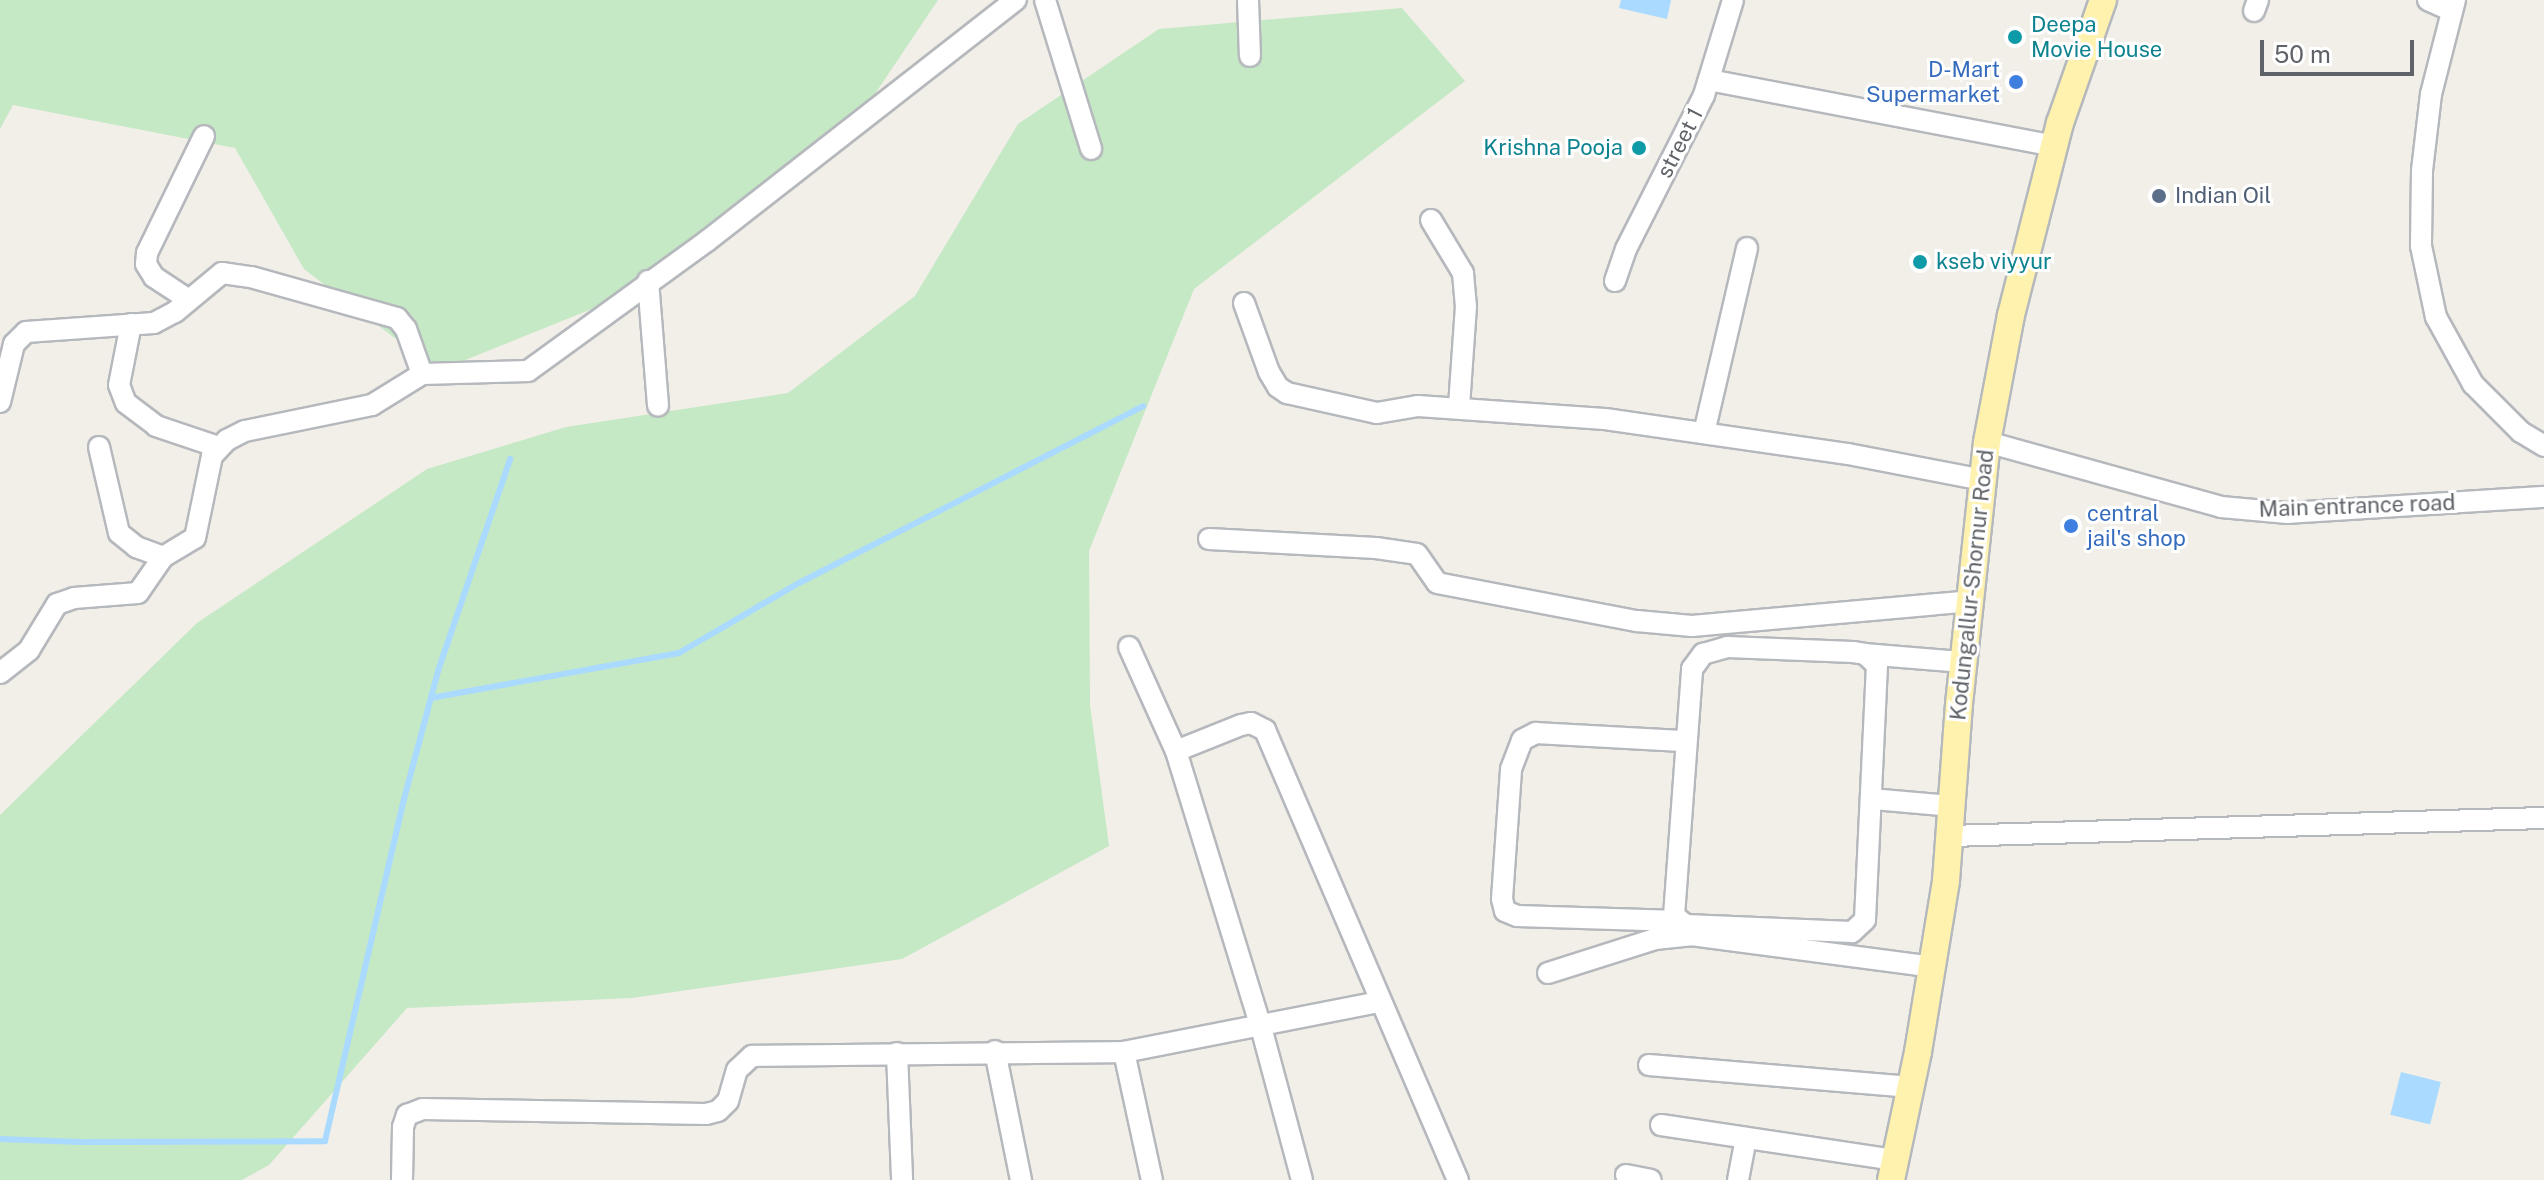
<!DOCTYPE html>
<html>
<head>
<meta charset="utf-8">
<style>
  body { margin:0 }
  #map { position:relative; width:2544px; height:1180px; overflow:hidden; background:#f1efe8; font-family:"Public Sans",sans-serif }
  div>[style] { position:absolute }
  .green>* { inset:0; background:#c5e8c5 }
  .water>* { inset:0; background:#aadaff; transform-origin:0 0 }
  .stream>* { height:6px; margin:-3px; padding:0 3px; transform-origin:3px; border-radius:3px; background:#aadaff }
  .roads { filter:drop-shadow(2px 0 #b5b8bc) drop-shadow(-2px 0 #b5b8bc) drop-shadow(0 2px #b5b8bc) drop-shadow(0 -2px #b5b8bc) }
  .minor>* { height:20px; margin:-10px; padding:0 10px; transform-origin:10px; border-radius:10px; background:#fff }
  .major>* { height:26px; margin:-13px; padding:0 13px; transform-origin:13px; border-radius:13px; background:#fff2af }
  .dots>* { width:22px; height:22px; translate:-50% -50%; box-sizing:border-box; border:4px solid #fff; border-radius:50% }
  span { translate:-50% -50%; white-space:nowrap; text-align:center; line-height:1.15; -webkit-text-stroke:6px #fff; paint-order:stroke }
  .culture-label { font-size:22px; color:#0d838f }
  .left { translate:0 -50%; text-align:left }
  .right { translate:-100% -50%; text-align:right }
  .shop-label { font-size:22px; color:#366cbe }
  .street-label { font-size:22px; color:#5f6368 }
  .service-label { font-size:22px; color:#4e5e75 }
  .scale { position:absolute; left:2260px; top:40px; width:154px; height:36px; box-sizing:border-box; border:4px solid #5f6368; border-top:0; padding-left:10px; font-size:24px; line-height:28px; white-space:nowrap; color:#5f6368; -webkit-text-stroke:6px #fff; paint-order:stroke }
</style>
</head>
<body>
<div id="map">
  <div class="green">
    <div style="clip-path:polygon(0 0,938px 0,846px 137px,681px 273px,438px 371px,304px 269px,235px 148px,13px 105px,0 129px)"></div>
    <div style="clip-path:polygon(1402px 8px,1465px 81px,1194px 289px,1089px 551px,1090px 705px,1109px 846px,902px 959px,632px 998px,407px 1008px,269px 1165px,242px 1180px,0 1180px,0 815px,197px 623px,427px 469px,566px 427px,788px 393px,915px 296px,1018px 124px,1159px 29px)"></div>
  </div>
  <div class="water">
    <div style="clip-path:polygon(1621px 0,1671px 0,1667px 19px,1619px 8px)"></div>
    <div style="left:2401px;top:1072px;width:41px;height:44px;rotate:14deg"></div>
  </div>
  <div class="stream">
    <div style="left:431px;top:698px;width:252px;rotate:-10.3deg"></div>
    <div style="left:679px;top:653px;width:139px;rotate:-30.3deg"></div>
    <div style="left:799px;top:583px;width:387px;rotate:-27.2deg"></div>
    <div style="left:0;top:1139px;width:81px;rotate:2.1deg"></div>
    <div style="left:81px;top:1142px;width:244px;rotate:-0.2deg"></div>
    <div style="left:325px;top:1141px;width:351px;rotate:-77deg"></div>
    <div style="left:404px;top:799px;width:132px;rotate:-75.1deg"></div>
    <div style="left:438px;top:671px;width:224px;rotate:-71.2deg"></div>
  </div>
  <div class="roads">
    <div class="minor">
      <div style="left:1045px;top:0;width:156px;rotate:72.8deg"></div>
      <div style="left:1248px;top:0;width:56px;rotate:88deg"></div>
      <div style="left:2428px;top:0;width:24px;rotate:24deg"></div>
      <div style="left:2455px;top:0;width:97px;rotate:104.3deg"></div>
      <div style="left:2431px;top:94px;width:78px;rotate:96.7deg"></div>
      <div style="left:2422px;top:171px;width:75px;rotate:90.8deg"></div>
      <div style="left:2421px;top:246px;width:73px;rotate:78.1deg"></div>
      <div style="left:2436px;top:317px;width:77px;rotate:61.1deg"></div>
      <div style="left:2473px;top:384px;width:68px;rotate:45deg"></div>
      <div style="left:2521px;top:432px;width:27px;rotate:31deg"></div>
      <div style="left:2254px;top:11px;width:12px;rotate:-70deg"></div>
      <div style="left:1709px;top:80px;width:352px;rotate:10.8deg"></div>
      <div style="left:1431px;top:220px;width:62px;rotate:58.9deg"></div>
      <div style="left:1463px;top:273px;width:33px;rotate:85deg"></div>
      <div style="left:1466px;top:306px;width:101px;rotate:94deg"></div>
      <div style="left:648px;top:281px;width:125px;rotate:85.4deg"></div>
      <div style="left:1615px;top:281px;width:34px;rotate:-71deg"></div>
      <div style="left:1626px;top:249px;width:173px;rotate:-63.1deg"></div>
      <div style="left:1704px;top:95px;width:99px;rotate:-73deg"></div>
      <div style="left:189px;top:300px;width:42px;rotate:-146.7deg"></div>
      <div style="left:154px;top:277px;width:15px;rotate:-122deg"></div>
      <div style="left:146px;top:264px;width:11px;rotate:-85deg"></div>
      <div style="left:147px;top:253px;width:130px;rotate:-64deg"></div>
      <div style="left:1244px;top:303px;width:73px;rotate:70.1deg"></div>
      <div style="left:1269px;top:372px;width:17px;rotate:59deg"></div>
      <div style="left:1278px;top:387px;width:11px;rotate:34deg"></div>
      <div style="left:1287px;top:393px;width:92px;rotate:12.5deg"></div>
      <div style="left:1377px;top:413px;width:42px;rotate:-9.7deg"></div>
      <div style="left:1418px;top:406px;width:187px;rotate:4deg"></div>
      <div style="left:1605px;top:419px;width:246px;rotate:8.2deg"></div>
      <div style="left:1848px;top:454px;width:137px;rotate:10.9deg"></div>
      <div style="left:131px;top:324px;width:62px;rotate:101.1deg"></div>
      <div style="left:119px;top:385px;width:19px;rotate:69deg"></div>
      <div style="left:126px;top:403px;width:38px;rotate:37deg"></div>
      <div style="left:156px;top:426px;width:65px;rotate:18.7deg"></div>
      <div style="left:0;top:402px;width:60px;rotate:-76.4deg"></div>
      <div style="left:14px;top:344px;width:17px;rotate:-45deg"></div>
      <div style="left:26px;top:332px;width:128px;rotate:-4deg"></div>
      <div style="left:154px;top:323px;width:24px;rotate:-28deg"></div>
      <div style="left:175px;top:312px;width:61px;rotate:-39.7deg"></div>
      <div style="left:222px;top:273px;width:29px;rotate:8deg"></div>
      <div style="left:251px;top:277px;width:152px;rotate:15.7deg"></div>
      <div style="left:397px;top:318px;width:14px;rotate:51deg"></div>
      <div style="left:406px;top:329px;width:48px;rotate:70.4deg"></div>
      <div style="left:1704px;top:433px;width:190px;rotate:-76.9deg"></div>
      <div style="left:1987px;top:442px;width:243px;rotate:15.5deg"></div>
      <div style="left:2221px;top:507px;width:67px;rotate:5.1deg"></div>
      <div style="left:2288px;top:513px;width:256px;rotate:-3.6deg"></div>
      <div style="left:99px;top:447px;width:88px;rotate:76.9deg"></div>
      <div style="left:119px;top:533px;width:22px;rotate:39deg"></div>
      <div style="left:136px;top:547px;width:29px;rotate:20deg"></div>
      <div style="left:1209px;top:539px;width:167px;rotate:3.1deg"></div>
      <div style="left:1376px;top:548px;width:41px;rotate:8.3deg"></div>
      <div style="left:1417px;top:554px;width:35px;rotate:55deg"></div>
      <div style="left:1437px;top:583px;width:204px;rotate:10.8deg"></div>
      <div style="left:1637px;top:621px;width:55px;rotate:5.2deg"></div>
      <div style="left:1692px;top:626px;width:279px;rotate:-5.1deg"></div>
      <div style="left:1129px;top:647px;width:114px;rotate:65.7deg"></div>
      <div style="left:1176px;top:751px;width:289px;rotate:72.9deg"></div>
      <div style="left:1261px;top:1027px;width:158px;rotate:75deg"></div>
      <div style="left:1727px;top:647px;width:126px;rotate:2.3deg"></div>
      <div style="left:1853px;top:652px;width:12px;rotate:9deg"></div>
      <div style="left:1865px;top:654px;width:16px;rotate:43deg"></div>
      <div style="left:1877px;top:665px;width:255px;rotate:92.7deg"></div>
      <div style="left:1865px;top:920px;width:18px;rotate:137deg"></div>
      <div style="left:1852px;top:932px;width:166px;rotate:-177.6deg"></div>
      <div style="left:1686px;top:925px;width:15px;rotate:-143deg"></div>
      <div style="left:1674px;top:916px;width:248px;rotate:-85.8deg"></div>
      <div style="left:1692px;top:669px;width:19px;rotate:-54deg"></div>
      <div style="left:1703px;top:654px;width:25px;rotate:-16deg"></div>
      <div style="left:1865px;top:654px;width:98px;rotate:4.7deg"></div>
      <div style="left:0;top:673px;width:37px;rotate:-38deg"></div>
      <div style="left:29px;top:650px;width:54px;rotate:-58.7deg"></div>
      <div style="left:57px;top:604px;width:18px;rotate:-19deg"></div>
      <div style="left:74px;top:598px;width:64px;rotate:-4.5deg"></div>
      <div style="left:138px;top:593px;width:44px;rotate:-55.2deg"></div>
      <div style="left:163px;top:557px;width:37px;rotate:-31deg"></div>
      <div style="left:195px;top:538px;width:84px;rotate:-78.3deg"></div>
      <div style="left:212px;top:456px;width:22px;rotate:-47deg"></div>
      <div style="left:227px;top:440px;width:20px;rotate:-27deg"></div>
      <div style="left:245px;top:431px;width:130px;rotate:-11.6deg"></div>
      <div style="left:372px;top:405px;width:59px;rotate:-31.8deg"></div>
      <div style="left:422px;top:374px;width:106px;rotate:-1.6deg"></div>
      <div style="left:528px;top:371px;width:221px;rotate:-36deg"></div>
      <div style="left:707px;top:241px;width:392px;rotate:-38deg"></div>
      <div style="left:1176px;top:751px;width:70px;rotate:-21.8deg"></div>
      <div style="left:1241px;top:725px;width:10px;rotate:-11deg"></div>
      <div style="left:1251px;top:723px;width:16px;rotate:27deg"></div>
      <div style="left:1265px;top:730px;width:490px;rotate:66.8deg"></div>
      <div style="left:1872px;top:799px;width:80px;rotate:5deg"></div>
      <div style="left:1950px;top:836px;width:594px;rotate:-1.74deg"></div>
      <div style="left:1678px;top:921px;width:161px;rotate:-178.2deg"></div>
      <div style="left:1517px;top:916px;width:13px;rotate:-157deg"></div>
      <div style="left:1505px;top:911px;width:12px;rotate:-104deg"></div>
      <div style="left:1502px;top:899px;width:130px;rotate:-86deg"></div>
      <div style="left:1511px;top:769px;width:31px;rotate:-69deg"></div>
      <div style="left:1522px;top:740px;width:16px;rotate:-27deg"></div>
      <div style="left:1536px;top:733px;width:150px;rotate:3.1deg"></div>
      <div style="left:1548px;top:973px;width:112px;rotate:-17.6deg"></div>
      <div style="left:1655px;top:939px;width:36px;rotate:-6deg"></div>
      <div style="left:1691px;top:935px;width:244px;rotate:7.5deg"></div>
      <div style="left:995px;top:1051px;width:132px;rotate:78.6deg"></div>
      <div style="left:1124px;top:1052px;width:131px;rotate:77.7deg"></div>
      <div style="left:897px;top:1053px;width:127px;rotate:87.7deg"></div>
      <div style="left:1649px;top:1065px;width:263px;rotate:4.8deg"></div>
      <div style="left:1661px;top:1125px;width:237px;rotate:8.5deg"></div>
      <div style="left:1626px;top:1175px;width:25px;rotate:11deg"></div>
      <div style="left:402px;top:1180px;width:53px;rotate:-88.9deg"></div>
      <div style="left:403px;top:1127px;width:13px;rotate:-72deg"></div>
      <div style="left:407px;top:1115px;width:17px;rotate:-21deg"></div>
      <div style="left:423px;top:1109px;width:283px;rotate:1deg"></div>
      <div style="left:706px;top:1114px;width:12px;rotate:-14deg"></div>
      <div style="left:718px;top:1111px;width:14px;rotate:-45deg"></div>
      <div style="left:728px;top:1101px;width:32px;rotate:-74deg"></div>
      <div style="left:737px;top:1070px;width:21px;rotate:-43deg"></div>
      <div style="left:752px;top:1056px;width:372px;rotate:-0.6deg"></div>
      <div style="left:1124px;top:1052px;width:260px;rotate:-11.1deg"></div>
      <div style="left:1738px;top:1180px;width:43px;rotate:-79.2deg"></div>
    </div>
    <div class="major">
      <div style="left:1891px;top:1180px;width:131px;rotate:-78.1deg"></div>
      <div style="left:1918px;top:1052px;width:173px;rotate:-80.7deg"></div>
      <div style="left:1946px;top:881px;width:177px;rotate:-85.8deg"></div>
      <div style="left:1959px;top:704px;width:263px;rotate:-83.9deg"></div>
      <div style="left:1987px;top:442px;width:129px;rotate:-79.3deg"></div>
      <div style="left:2011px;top:315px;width:198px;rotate:-75.7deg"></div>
      <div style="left:2060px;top:123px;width:130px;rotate:-70.7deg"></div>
    </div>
  </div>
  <div class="dots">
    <div style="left:2015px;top:37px;background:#0f9aa8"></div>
    <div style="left:2016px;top:82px;background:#3f7fe0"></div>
    <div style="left:1639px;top:148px;background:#0f9aa8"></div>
    <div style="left:2159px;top:196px;background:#5c6f8a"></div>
    <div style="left:1920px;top:262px;background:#0f9aa8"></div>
    <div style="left:2071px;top:526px;background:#3f7fe0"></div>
  </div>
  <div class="culture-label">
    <span class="left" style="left:2031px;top:37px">Deepa<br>Movie House</span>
    <span class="right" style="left:1623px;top:148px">Krishna Pooja</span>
    <span class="left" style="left:1936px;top:262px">kseb viyyur</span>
  </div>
  <div class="shop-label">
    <span class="right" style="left:2000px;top:82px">D-Mart<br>Supermarket</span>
    <span class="left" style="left:2087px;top:526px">central<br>jail's shop</span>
  </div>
  <div class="street-label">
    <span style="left:1680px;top:143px;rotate:-63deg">street 1</span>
    <span style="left:2357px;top:506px;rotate:-2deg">Main entrance road</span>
    <span style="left:1972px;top:585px;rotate:-84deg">Kodungallur-Shornur Road</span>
  </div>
  <div class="service-label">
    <span class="left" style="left:2175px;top:196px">Indian Oil</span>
  </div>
  <div class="scale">50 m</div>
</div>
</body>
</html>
